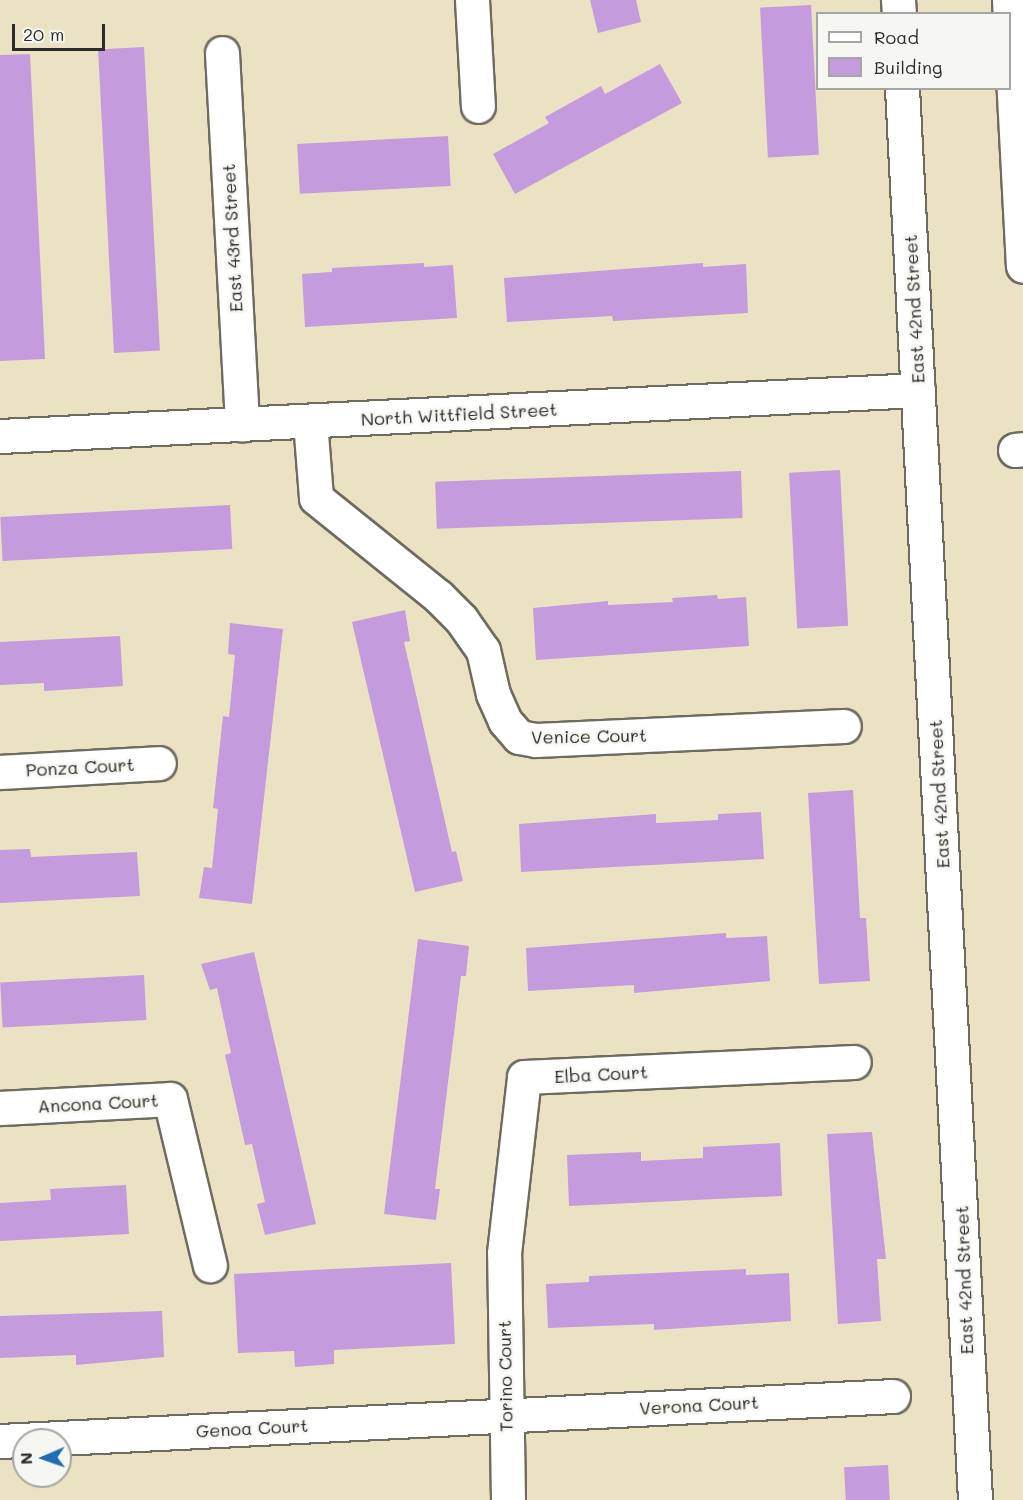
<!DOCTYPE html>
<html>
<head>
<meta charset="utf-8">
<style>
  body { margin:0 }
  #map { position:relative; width:1023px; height:1500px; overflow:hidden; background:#ebe2c3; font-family:Mali,sans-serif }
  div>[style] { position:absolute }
  .building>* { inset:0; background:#c49cdd; transform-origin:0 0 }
  .roads { filter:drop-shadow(2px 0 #6e6b60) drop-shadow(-2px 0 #6e6b60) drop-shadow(0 2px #6e6b60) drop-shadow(0 -2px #6e6b60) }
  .minor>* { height:33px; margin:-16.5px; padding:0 16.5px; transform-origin:16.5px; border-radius:16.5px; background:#fff }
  span { translate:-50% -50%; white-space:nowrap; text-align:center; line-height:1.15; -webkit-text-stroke:5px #f6f6f2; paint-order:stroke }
  .street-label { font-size:18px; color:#2b2b2b }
  .legend { position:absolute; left:816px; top:12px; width:195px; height:78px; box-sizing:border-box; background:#f6f6f2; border:2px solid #a5a5a2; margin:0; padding:8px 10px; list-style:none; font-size:18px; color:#2b2b2b }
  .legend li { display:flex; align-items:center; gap:12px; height:30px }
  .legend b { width:30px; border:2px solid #a5a5a2 }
  .north { position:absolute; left:12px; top:1428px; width:60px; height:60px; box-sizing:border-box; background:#f6f6f2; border:2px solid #a5a5a2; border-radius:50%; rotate:268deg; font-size:16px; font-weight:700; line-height:24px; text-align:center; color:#2b2b2b }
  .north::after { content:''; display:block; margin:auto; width:21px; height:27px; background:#1f6fb2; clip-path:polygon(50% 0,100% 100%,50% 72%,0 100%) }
  .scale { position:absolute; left:12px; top:24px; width:93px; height:27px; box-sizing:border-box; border:3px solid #2b2b2b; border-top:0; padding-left:8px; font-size:18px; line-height:21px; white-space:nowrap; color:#2b2b2b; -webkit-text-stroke:4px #f6f6f2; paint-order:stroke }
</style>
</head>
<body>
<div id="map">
  <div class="building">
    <div style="clip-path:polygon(590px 0,636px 0,641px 22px,598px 33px)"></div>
    <div style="left:811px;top:5px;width:150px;height:51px;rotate:87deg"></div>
    <div style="left:144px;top:47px;width:304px;height:46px;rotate:87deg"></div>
    <div style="clip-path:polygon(30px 54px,45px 359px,0 361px,0 55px)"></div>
    <div style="clip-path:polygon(660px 64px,682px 103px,515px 194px,493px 154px,549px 123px,545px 117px,601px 86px,605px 94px)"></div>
    <div style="left:448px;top:136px;width:50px;height:151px;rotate:87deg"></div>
    <div style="clip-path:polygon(424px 263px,424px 267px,453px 265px,457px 318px,305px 327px,302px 274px,332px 272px,332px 268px)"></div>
    <div style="clip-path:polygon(703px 263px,703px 267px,746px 264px,748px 313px,613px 321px,612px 316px,507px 322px,504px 278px)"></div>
    <div style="left:840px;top:470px;width:156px;height:51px;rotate:87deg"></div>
    <div style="left:741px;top:471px;width:47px;height:306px;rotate:88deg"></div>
    <div style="left:230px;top:505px;width:44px;height:230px;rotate:87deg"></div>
    <div style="clip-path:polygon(717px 595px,718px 599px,746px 597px,749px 646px,536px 660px,533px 608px,608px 601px,608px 605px,673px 602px,672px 598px)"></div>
    <div style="clip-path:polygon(405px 610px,410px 641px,404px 642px,452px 852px,456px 851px,463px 881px,415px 892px,352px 622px)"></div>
    <div style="clip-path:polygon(230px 623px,283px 629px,252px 904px,199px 898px,204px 867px,212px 868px,218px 809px,213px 808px,223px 716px,229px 717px,235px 655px,228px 654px)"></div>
    <div style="clip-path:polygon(120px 636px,123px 686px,44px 691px,44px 683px,0 685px,0 642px)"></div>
    <div style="clip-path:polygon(853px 790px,860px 918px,866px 918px,870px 981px,819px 984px,808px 793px)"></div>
    <div style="clip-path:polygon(761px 812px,764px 859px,521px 872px,519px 824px,656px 814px,656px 823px,718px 820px,718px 814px)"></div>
    <div style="clip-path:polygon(30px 849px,31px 857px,137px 852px,140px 896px,0 903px,0 850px)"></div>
    <div style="clip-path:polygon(726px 933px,726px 938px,767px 936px,770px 981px,634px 993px,634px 985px,528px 991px,526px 948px)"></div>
    <div style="clip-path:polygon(418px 939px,469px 946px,466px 976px,461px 976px,435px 1189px,440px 1189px,436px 1220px,384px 1214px)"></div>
    <div style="clip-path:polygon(254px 952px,316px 1224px,265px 1235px,257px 1204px,265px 1202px,252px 1144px,245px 1145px,225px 1055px,231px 1053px,217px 988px,210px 990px,201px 964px)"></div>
    <div style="left:144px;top:975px;width:45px;height:144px;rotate:87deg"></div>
    <div style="clip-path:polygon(872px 1132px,886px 1259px,877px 1259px,881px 1321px,838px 1324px,827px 1134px)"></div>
    <div style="clip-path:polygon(780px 1143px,782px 1196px,569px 1206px,567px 1155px,641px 1152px,641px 1161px,703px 1158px,703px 1147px)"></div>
    <div style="clip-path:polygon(126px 1185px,129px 1234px,0 1241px,0 1203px,51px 1200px,50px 1189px)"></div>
    <div style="clip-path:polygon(451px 1263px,455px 1344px,334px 1350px,334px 1364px,295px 1367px,294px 1351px,238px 1353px,234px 1274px)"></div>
    <div style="clip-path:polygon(746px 1269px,746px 1275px,789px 1273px,791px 1321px,654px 1330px,654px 1324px,548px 1328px,546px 1284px,589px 1282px,589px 1276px)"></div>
    <div style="clip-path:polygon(162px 1311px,164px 1357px,76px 1365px,76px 1355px,0 1358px,0 1316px)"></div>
    <div style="left:888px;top:1465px;width:35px;height:44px;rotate:87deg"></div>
  </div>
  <div class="roads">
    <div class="minor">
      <div style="left:472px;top:0;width:106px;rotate:86.8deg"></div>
      <div style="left:898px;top:0;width:14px;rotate:86deg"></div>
      <div style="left:1009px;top:0;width:266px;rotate:87deg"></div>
      <div style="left:222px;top:53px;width:372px;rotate:86.9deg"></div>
      <div style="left:902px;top:88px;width:1414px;rotate:87.04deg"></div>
      <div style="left:310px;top:421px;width:77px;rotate:85.5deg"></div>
      <div style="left:316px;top:498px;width:156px;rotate:38.8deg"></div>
      <div style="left:438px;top:596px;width:33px;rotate:45deg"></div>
      <div style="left:461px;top:619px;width:38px;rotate:55deg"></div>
      <div style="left:483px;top:650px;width:45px;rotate:77.2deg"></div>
      <div style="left:493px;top:694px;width:30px;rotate:66deg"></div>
      <div style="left:505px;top:721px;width:21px;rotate:49deg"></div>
      <div style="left:519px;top:737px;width:17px;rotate:10deg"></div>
      <div style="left:536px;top:740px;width:308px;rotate:-2.6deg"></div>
      <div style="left:0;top:436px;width:919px;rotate:-2.87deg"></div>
      <div style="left:1015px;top:450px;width:8px;rotate:-7deg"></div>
      <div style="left:0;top:772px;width:159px;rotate:-3.2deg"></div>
      <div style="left:0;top:1108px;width:170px;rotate:-3deg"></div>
      <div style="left:170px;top:1099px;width:171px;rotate:76.5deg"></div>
      <div style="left:0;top:1441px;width:894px;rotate:-2.88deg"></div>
      <div style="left:508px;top:1500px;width:247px;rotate:-90.9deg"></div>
      <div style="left:504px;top:1253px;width:177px;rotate:-83.5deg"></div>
      <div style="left:524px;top:1077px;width:330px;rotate:-2.6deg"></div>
    </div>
  </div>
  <div class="street-label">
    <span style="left:232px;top:238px;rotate:-93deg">East 43rd Street</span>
    <span style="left:914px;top:309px;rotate:-93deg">East 42nd Street</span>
    <span style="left:459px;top:414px;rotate:-3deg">North Wittfield Street</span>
    <span style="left:589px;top:736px;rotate:-1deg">Venice Court</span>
    <span style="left:80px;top:767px;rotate:-3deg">Ponza Court</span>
    <span style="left:939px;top:794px;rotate:-93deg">East 42nd Street</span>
    <span style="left:601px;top:1074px;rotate:-3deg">Elba Court</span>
    <span style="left:98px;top:1103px;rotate:-3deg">Ancona Court</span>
    <span style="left:964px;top:1280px;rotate:-92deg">East 42nd Street</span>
    <span style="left:505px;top:1376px;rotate:-91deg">Torino Court</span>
    <span style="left:699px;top:1405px;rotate:-3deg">Verona Court</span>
    <span style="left:252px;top:1428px;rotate:-3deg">Genoa Court</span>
  </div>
  <ul class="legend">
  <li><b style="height:8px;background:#fff"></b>Road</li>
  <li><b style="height:16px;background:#c49cdd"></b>Building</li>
  </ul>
  <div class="north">N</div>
  <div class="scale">20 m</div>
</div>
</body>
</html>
